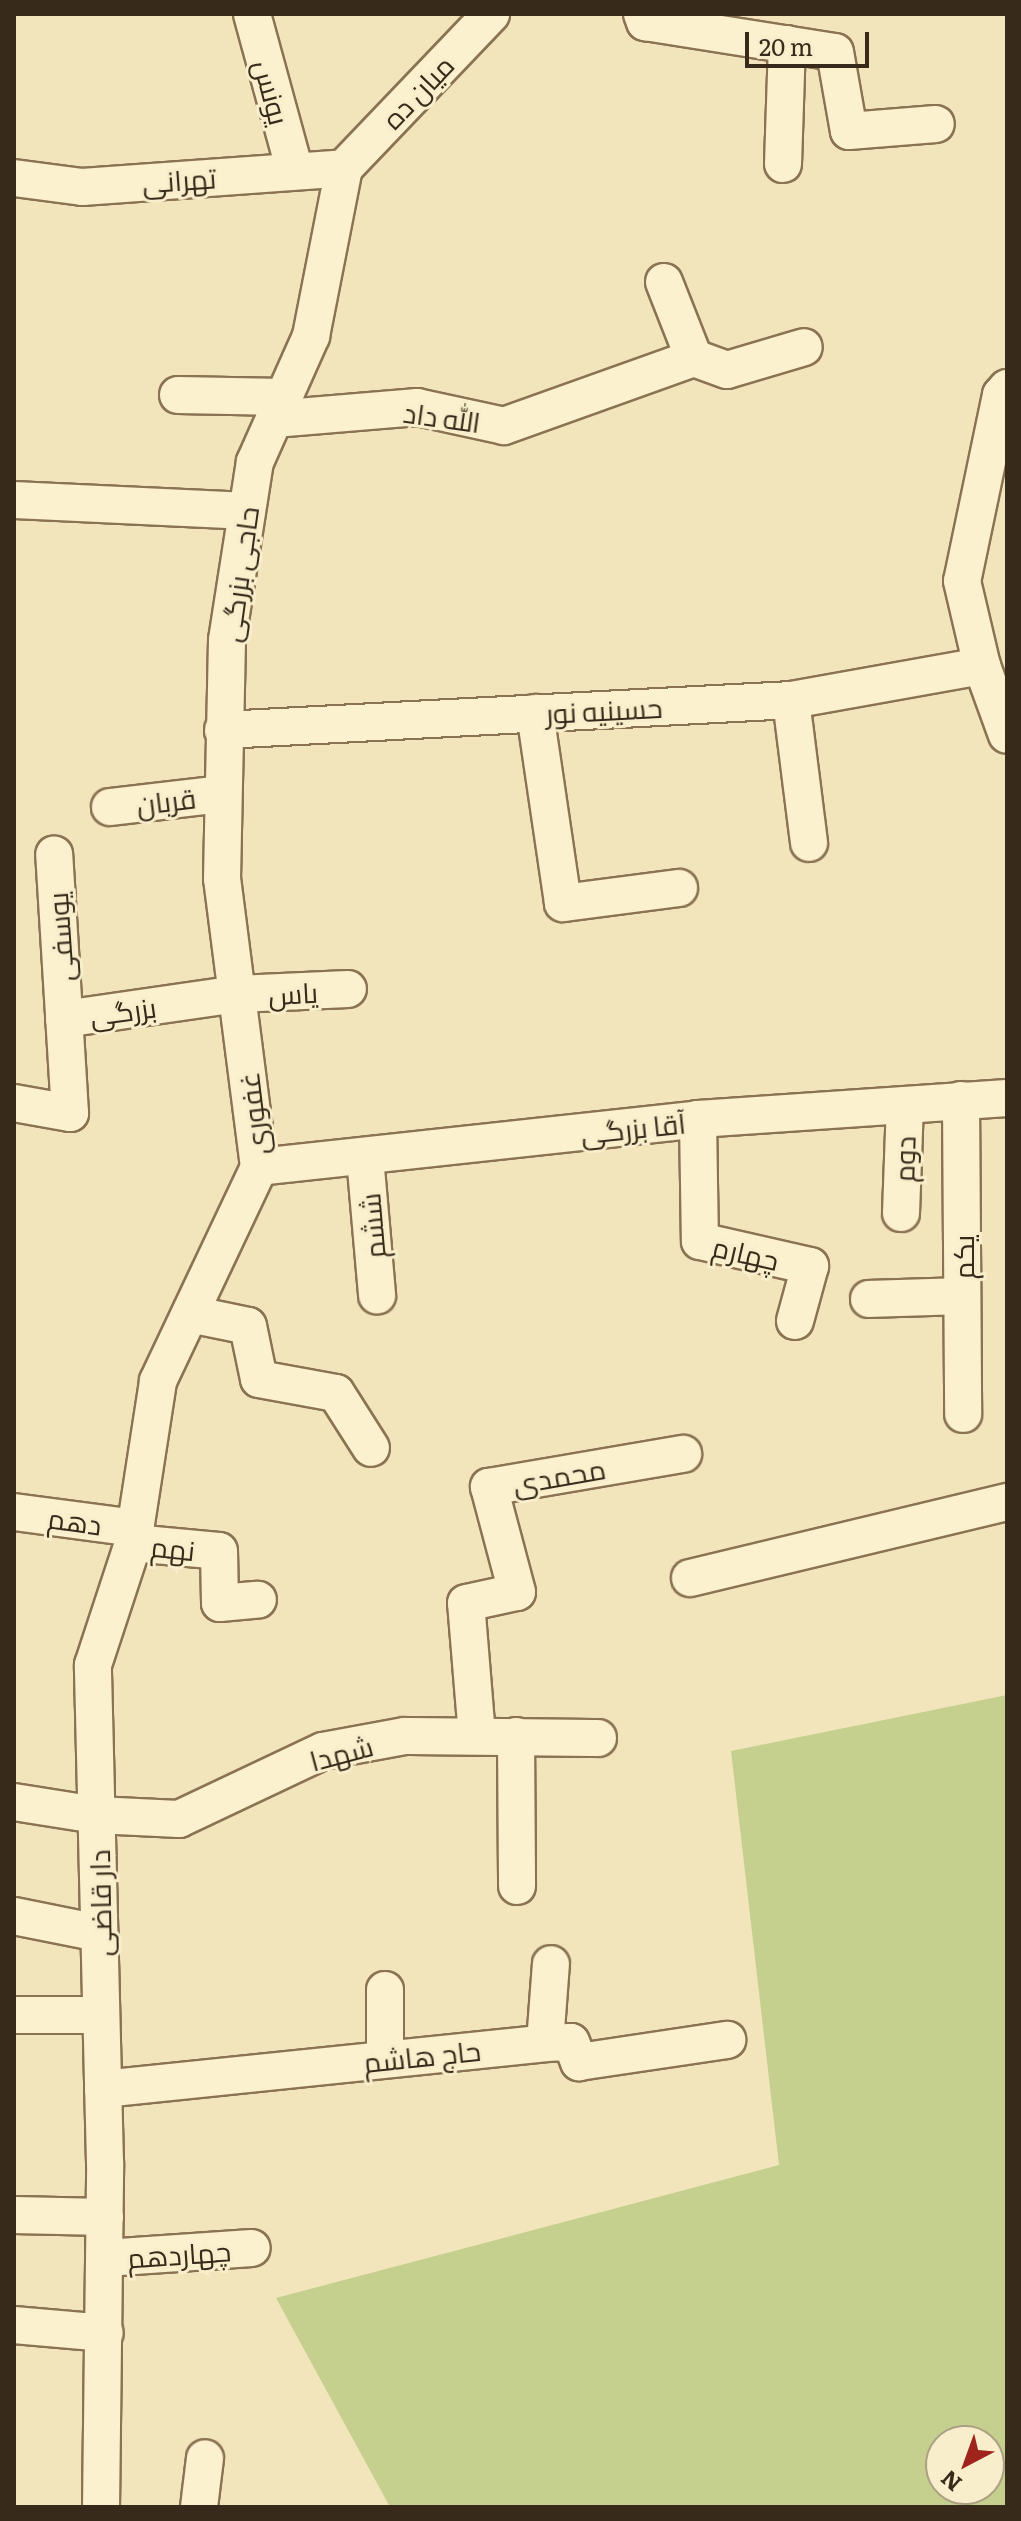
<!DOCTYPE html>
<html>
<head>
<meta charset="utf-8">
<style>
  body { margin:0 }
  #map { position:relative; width:1021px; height:2521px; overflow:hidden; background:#f2e4bb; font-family:Literata,Cairo,serif }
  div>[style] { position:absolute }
  .green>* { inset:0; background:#c5d08e }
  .roads { filter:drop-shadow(2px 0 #8a7353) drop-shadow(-2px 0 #8a7353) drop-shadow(0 2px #8a7353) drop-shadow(0 -2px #8a7353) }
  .street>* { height:36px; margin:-18px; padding:0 18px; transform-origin:18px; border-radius:18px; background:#fcf1ce }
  span { translate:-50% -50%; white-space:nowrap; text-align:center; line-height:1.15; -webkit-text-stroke:6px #f9eecb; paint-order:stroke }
  .street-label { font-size:28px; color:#382a1a }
  .frame { position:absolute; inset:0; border:16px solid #382a1a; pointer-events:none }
  .north { position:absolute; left:925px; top:2425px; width:80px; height:80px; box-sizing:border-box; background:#f9eecb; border:2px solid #aca084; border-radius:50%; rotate:221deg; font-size:22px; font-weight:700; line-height:32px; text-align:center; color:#382a1a }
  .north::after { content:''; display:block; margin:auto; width:28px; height:36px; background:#9f241e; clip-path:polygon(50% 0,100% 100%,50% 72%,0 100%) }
  .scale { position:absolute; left:745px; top:32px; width:124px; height:36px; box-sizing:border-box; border:4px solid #382a1a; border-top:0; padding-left:10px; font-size:24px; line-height:28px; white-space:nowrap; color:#382a1a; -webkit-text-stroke:6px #f9eecb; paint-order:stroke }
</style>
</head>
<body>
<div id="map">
  <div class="green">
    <div style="clip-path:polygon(evenodd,1007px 1695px,1007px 2507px,390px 2507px,276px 2298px,779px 2165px,731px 1751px,1007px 1695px,941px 2441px,989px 2441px,989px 2489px,941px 2489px,941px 2441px)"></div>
  </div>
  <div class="roads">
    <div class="street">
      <div style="left:252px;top:14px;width:163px;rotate:74.7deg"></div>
      <div style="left:642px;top:14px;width:9px;rotate:69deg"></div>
      <div style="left:645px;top:22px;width:192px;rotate:9deg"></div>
      <div style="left:835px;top:52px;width:80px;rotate:80deg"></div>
      <div style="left:849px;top:131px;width:87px;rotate:-4.6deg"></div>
      <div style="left:783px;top:164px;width:120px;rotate:-88.1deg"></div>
      <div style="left:344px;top:168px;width:213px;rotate:-46.3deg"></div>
      <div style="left:14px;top:178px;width:69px;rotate:7.5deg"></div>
      <div style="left:82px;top:187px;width:263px;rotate:-4.1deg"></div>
      <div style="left:664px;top:282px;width:82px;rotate:68.5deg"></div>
      <div style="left:694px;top:358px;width:35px;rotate:20deg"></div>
      <div style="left:727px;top:370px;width:80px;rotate:-16.6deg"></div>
      <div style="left:1007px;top:388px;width:9px;rotate:131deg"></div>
      <div style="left:1001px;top:395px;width:190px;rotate:101.8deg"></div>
      <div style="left:962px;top:581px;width:87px;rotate:76.8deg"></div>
      <div style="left:982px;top:666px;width:73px;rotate:70.1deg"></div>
      <div style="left:178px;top:395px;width:106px;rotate:1.1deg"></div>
      <div style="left:274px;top:419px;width:144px;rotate:-4.8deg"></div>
      <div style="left:417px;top:407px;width:89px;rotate:12.3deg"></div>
      <div style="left:504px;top:426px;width:202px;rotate:-19.7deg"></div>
      <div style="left:14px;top:500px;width:233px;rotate:2.7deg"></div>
      <div style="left:791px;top:700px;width:144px;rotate:82.8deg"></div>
      <div style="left:535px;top:713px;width:192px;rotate:81.6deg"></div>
      <div style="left:563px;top:903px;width:117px;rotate:-7.4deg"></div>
      <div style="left:223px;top:730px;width:569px;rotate:-3.02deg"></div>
      <div style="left:791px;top:700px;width:194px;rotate:-10.1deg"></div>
      <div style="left:110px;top:807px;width:113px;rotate:-6.6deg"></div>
      <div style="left:64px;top:1019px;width:175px;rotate:-8.2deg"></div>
      <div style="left:237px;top:994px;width:111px;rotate:-2.6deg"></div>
      <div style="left:961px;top:1100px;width:314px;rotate:89.6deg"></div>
      <div style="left:14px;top:1103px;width:57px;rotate:10.1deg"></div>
      <div style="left:70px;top:1113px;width:259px;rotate:-93.5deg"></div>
      <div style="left:698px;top:1119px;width:122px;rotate:89.1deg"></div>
      <div style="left:700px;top:1241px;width:113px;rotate:12.8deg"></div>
      <div style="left:810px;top:1266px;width:57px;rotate:105.3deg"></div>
      <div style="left:365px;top:1157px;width:139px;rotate:85deg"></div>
      <div style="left:259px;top:1167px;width:442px;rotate:-6.2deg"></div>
      <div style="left:698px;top:1119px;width:310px;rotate:-3.9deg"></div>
      <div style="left:901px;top:1213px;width:108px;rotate:-87.9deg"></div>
      <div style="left:869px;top:1299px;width:93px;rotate:-1.8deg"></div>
      <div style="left:190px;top:1314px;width:59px;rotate:11.7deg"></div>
      <div style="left:248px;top:1326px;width:54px;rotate:78.3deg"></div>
      <div style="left:259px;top:1379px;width:78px;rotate:10.3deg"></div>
      <div style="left:336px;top:1393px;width:65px;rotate:57.5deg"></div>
      <div style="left:14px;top:1512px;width:123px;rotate:7.5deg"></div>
      <div style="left:133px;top:1543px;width:86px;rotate:5.3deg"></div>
      <div style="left:219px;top:1551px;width:52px;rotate:88.9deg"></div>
      <div style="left:220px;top:1603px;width:38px;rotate:-5deg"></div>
      <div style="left:690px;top:1578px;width:326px;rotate:-13.5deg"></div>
      <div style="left:477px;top:1736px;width:133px;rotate:-94.7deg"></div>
      <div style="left:466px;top:1603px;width:52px;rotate:-12.2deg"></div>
      <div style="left:517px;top:1592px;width:109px;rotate:-104.9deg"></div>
      <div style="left:489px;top:1487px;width:197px;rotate:-9.7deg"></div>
      <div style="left:516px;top:1736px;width:150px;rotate:89.6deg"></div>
      <div style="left:14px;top:1802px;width:83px;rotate:9deg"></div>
      <div style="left:96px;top:1815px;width:83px;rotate:2.8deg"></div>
      <div style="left:179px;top:1819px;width:159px;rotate:-25.3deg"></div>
      <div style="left:323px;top:1751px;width:83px;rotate:-10.4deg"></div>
      <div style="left:405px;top:1736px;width:193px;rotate:0.6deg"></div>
      <div style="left:14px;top:1916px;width:87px;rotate:11.3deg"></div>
      <div style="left:385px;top:1990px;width:69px;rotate:90deg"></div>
      <div style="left:14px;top:2015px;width:87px"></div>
      <div style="left:545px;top:2043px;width:79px;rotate:-85.7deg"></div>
      <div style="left:103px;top:2089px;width:444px;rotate:-5.9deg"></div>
      <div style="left:545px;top:2043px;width:26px;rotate:-2deg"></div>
      <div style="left:571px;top:2042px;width:22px;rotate:68deg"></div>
      <div style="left:579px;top:2062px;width:150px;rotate:-8.5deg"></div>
      <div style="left:14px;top:2215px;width:91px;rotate:1.3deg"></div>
      <div style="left:105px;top:2258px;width:147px;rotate:-3.9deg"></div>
      <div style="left:14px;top:2325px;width:91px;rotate:5deg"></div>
      <div style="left:101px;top:2507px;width:344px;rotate:-89.3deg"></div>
      <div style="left:105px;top:2163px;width:498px;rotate:-91.4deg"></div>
      <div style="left:93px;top:1665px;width:128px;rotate:-71.8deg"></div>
      <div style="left:133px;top:1543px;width:164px;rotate:-81.2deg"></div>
      <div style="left:158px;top:1381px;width:237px;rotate:-64.7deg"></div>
      <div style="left:259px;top:1167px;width:290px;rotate:-97.3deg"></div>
      <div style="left:222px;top:879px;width:239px;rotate:-88.8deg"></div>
      <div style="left:227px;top:640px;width:180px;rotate:-81.1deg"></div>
      <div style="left:255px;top:462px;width:138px;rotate:-66deg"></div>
      <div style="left:311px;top:336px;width:171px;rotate:-78.9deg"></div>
      <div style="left:199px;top:2507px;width:49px;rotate:-83deg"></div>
    </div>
  </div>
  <div class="street-label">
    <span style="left:417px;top:91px;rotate:-46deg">میان ده</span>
    <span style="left:273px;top:92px;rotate:75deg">یونس</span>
    <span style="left:179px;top:179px;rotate:-4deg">تهرانی</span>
    <span style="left:442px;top:416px;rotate:8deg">الله داد</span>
    <span style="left:238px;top:574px;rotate:-82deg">حاجی بزرگی</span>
    <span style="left:604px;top:709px;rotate:-3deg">حسینیه نور</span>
    <span style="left:166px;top:800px;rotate:-7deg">قربان</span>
    <span style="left:59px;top:937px;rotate:-94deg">یوسفی</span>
    <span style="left:293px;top:992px;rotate:-3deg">یاس</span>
    <span style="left:123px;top:1010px;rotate:-8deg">بزرگی</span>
    <span style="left:252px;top:1114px;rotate:-97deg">غفوری</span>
    <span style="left:633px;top:1127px;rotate:-6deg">آقا بزرگی</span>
    <span style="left:903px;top:1159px;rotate:-88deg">دوم</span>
    <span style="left:371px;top:1226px;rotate:-95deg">ششم</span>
    <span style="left:746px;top:1252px;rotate:13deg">چهارم</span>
    <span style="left:962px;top:1257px;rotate:-90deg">یکم</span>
    <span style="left:559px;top:1475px;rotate:-10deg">محمدی</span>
    <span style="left:75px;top:1520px;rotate:8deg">دهم</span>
    <span style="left:173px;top:1547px;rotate:6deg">نهم</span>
    <span style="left:341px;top:1752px;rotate:-15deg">شهدا</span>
    <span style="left:99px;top:1903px;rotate:-91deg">دار قاضی</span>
    <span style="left:422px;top:2055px;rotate:-6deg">حاج هاشم</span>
    <span style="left:179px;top:2253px;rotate:-4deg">چهاردهم</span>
  </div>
  <div class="frame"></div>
  <div class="north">N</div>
  <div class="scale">20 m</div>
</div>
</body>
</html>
